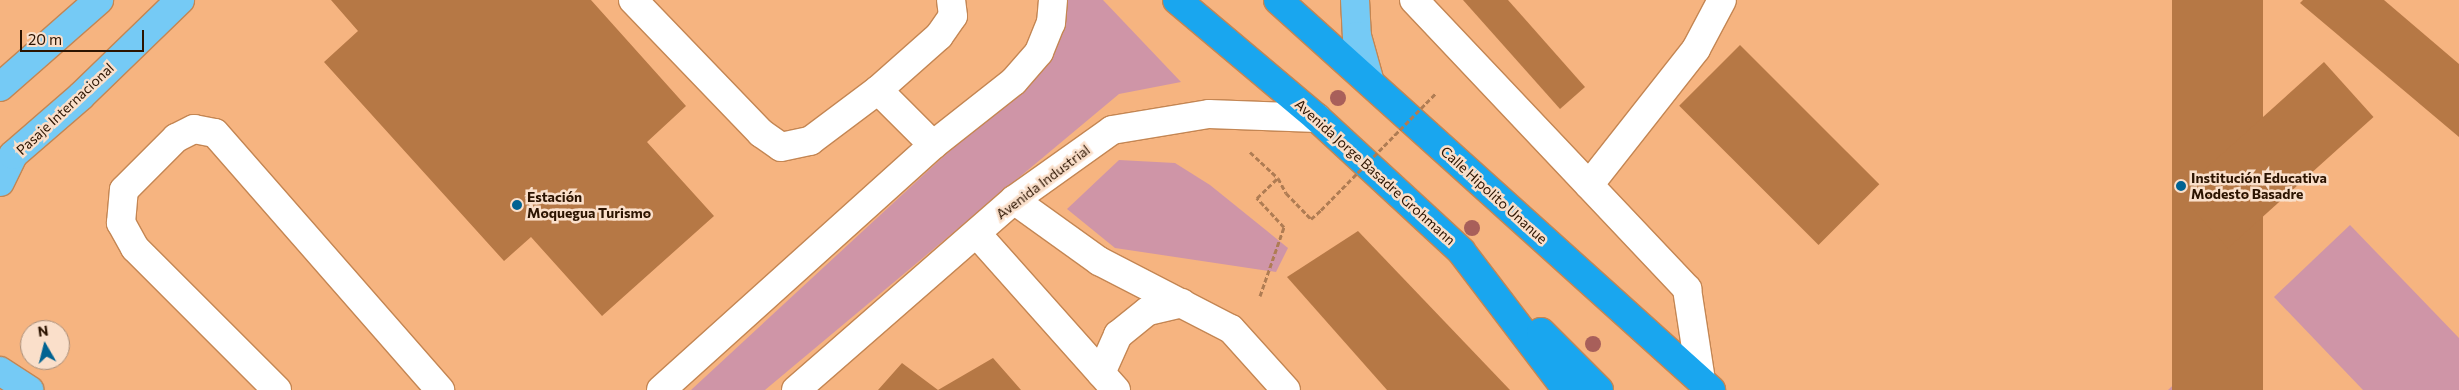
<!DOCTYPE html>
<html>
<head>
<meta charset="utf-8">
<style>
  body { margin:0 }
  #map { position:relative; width:2459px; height:390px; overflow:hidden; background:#f6b480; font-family:Commissioner,sans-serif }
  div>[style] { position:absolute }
  .green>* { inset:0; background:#cf95a7 }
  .building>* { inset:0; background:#b67845; transform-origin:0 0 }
  .path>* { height:3px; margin-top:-1.5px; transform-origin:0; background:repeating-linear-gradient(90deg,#af7c53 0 5px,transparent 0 7.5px) }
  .roads { filter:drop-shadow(1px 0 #c48653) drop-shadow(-1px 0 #c48653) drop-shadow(0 1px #c48653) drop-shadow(0 -1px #c48653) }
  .minor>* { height:28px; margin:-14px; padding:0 14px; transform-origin:14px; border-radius:14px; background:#fff }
  .major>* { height:28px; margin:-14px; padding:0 14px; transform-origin:14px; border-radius:14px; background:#75caf5 }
  .highway>* { height:28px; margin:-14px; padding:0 14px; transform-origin:14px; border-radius:14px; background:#19a6ef }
  .path-bridge>* { height:3px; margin-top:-1.5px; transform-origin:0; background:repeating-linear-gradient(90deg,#af7c53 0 5px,transparent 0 7.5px) }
  .trees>* { width:16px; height:16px; margin:-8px; border-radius:50%; background:#a85f5a }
  .dots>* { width:14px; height:14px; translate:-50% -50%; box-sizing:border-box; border:2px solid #fadfca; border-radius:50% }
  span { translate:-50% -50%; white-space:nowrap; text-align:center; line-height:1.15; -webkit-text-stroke:5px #fadfca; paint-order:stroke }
  .street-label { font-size:14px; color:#2c1401 }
  .poi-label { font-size:14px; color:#2c1401; font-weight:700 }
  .left { translate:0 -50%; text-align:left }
  .north { position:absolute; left:20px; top:320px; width:50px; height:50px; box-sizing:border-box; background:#fadfca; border:1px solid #a88e7a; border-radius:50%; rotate:352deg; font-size:14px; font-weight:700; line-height:20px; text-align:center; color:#2c1401 }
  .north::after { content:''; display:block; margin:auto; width:18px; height:22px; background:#006392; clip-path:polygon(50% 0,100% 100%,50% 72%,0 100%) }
  .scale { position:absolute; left:20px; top:30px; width:124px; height:22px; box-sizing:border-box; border:2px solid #2c1401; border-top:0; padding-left:6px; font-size:15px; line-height:18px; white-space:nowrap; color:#2c1401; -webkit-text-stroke:4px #fadfca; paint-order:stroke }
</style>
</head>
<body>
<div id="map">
  <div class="green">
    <div style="clip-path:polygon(1064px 0,1103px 0,1181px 82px,1119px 94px,765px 390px,691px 390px,1050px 58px)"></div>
    <div style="clip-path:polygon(1119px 160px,1175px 163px,1210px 185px,1288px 248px,1276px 272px,1115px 248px,1067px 209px)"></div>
    <div style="clip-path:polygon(2350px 225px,2459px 338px,2459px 390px,2363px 390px,2274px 297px)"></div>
    <div style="clip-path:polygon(2215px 345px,2258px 390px,2168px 390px)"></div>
  </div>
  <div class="building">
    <div style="clip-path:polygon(331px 0,591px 0,686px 106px,647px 142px,714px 216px,602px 316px,531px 237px,504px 261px,324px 62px,358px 31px)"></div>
    <div style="clip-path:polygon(1463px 0,1508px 0,1585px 87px,1560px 109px)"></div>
    <div style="left:2172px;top:0;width:91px;height:448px"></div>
    <div style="clip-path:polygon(2303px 0,2384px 0,2459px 64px,2459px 137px,2300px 3px)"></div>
    <div style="left:1740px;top:45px;width:197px;height:86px;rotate:45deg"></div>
    <div style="left:2324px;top:62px;width:74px;height:196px;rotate:48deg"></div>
    <div style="clip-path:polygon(1358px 231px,1510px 390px,1387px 390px,1287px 277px)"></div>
    <div style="clip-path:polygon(993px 358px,1021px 390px,878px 390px,902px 363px,938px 390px)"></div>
  </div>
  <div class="path">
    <div style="left:1250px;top:152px;width:38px;rotate:43deg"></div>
    <div style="left:1278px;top:178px;width:17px;rotate:62deg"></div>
    <div style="left:1286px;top:193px;width:36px;rotate:46deg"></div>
    <div style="left:1311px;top:219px;width:13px;rotate:-42deg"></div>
    <div style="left:1260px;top:296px;width:73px;rotate:-70.8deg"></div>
    <div style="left:1284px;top:227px;width:40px;rotate:-133deg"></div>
    <div style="left:1257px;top:198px;width:29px;rotate:-44deg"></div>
  </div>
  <div class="roads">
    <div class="minor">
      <div style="left:633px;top:0;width:185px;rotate:46.1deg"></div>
      <div style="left:761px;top:133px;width:24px;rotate:35deg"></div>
      <div style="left:781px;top:147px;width:30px;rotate:-12deg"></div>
      <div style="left:810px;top:141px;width:85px;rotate:-36.9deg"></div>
      <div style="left:878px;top:90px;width:81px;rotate:-41.5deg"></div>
      <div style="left:939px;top:36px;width:24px;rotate:-55deg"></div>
      <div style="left:953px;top:16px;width:16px;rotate:-97deg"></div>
      <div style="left:1414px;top:0;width:398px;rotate:46.6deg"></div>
      <div style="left:1687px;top:289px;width:92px;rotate:81.3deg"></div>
      <div style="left:878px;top:90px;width:78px;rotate:45deg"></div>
      <div style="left:1589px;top:185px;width:173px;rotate:-51.8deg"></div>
      <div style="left:1696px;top:49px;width:55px;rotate:-62deg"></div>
      <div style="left:1014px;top:200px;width:105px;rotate:35.7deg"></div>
      <div style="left:1099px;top:261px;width:148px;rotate:27.3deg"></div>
      <div style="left:1231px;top:329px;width:82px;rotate:48deg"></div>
      <div style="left:977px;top:234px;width:209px;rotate:48.3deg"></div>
      <div style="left:1101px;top:373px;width:42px;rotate:-65.9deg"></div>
      <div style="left:1118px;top:335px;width:38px;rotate:-39deg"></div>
      <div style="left:1148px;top:311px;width:35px;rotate:-13deg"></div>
      <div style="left:277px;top:390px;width:201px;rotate:-135deg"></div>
      <div style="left:135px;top:248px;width:29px;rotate:-119deg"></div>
      <div style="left:121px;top:223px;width:33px;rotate:-85deg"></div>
      <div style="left:124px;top:190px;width:74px;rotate:-45deg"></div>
      <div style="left:176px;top:138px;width:20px;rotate:-27deg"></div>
      <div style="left:194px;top:129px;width:21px;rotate:11deg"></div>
      <div style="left:215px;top:133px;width:342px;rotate:48.8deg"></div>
      <div style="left:661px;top:390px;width:366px;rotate:-42deg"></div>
      <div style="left:933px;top:145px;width:103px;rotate:-38.3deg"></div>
      <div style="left:1014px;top:81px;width:38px;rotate:-49deg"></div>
      <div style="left:1039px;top:52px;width:31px;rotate:-68deg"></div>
      <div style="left:1051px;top:23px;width:23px;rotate:-85deg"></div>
      <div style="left:796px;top:390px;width:289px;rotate:-41.1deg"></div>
      <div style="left:1014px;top:200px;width:120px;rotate:-35.5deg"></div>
      <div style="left:1112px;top:130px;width:98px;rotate:-9.4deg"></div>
      <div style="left:1209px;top:114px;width:108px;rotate:2.1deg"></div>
    </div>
    <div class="major">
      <div style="left:1355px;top:0;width:36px;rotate:87deg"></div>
      <div style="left:1357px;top:36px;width:45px;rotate:74.4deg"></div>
      <div style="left:0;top:87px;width:132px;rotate:-41.3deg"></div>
      <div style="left:0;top:182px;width:30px;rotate:-64deg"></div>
      <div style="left:13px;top:155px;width:90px;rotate:-40.9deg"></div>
      <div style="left:81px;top:96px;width:138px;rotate:-44.1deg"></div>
      <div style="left:0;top:371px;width:35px;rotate:33deg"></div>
    </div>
    <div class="highway">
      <div style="left:1177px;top:0;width:183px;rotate:40.1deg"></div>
      <div style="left:1317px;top:118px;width:196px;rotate:42.7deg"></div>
      <div style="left:1461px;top:251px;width:175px;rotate:52.7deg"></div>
      <div style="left:1278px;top:0;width:583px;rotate:42.01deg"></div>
      <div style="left:1541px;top:332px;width:82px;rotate:45deg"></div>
    </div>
  </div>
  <div class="path-bridge">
    <div style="left:1321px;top:210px;width:163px;rotate:-45.5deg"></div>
  </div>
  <div class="trees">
    <div style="left:1338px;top:98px"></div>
    <div style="left:1472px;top:228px"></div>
    <div style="left:1593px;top:344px"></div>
  </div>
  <div class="dots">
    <div style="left:2181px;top:186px;background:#006392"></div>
    <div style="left:517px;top:205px;background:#006392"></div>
  </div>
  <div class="street-label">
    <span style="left:65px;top:109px;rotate:-43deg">Pasaje Internacional</span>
    <span style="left:1375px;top:172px;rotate:42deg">Avenida Jorge Basadre Grohmann</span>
    <span style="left:1043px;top:182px;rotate:-37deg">Avenida Industrial</span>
    <span style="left:1494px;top:195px;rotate:42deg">Calle Hipolito Unanue</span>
  </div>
  <div class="poi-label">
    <span class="left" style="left:2191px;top:186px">Institución Educativa<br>Modesto Basadre</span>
    <span class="left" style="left:527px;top:205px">Estación<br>Moquegua Turismo</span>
  </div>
  <div class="north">N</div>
  <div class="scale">20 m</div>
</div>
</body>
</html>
